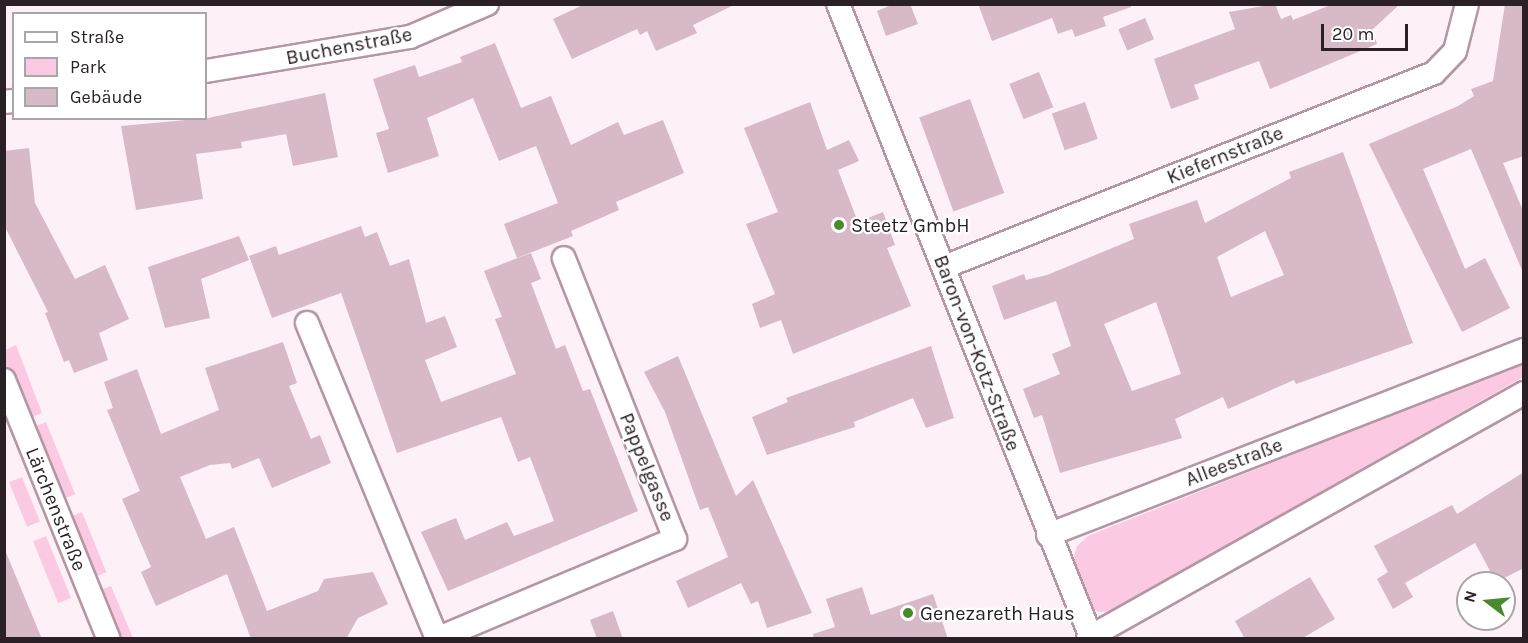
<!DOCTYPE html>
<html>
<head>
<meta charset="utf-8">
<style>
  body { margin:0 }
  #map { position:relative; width:1528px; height:643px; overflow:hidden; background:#fdf1f7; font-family:Karla,sans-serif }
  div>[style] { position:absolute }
  .green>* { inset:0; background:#fcc9e3; transform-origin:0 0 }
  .building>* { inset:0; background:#d7b9c7; transform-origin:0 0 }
  .roads { filter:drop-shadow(2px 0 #b496a5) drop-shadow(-2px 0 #b496a5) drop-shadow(0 2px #b496a5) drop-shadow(0 -2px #b496a5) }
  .minor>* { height:22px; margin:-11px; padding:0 11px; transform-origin:11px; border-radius:11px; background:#fff }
  .dots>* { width:16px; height:16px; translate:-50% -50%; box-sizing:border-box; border:3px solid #fff; border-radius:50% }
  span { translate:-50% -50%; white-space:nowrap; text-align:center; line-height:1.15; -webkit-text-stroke:4.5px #fff; paint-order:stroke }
  .street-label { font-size:20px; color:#2b2026 }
  .poi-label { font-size:20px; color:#2b2026 }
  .left { translate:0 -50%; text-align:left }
  .frame { position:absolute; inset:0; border:6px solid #2b2026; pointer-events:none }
  .legend { position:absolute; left:12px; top:12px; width:195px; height:108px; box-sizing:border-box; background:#fff; border:2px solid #aaa6a8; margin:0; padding:8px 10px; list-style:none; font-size:18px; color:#2b2026 }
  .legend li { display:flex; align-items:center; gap:12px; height:30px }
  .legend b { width:30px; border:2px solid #aaa6a8 }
  .north { position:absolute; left:1456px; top:571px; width:60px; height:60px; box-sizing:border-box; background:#fff; border:2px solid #aaa6a8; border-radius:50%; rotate:286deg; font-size:16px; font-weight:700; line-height:24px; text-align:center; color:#2b2026 }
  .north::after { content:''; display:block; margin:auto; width:21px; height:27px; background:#498a2d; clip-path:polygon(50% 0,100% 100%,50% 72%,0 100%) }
  .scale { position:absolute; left:1321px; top:24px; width:87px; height:27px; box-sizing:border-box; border:3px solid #2b2026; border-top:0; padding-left:8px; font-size:18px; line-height:21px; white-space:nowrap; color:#2b2026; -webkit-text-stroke:4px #fff; paint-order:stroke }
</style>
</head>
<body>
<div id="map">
  <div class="green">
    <div style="clip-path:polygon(16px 345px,42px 413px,26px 419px,5px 366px,5px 350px)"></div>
    <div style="clip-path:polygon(1523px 363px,1523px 377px,1112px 611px,1098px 612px,1090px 606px,1072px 564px,1077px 546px,1088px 536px)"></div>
    <div style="left:46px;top:422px;width:78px;height:17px;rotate:68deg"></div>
    <div style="left:22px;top:477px;width:48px;height:14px;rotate:68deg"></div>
    <div style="left:82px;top:512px;width:65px;height:17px;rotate:68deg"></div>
    <div style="left:46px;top:536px;width:67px;height:14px;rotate:68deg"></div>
    <div style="clip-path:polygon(111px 586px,133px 638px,115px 638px,96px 592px)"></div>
  </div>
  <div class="building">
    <div style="clip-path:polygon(585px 4px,736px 4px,693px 25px,697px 33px,656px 51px,647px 31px,640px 35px,637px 29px,572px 59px,553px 19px)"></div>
    <div style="clip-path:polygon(894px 4px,910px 4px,918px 24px,886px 36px,877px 11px)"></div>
    <div style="clip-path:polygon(978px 4px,1131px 4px,1131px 7px,1103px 17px,1106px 26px,1075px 37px,1072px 29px,1058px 34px,1052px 18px,992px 41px)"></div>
    <div style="clip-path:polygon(1275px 4px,1281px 19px,1291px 15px,1293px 20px,1333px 4px,1400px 4px,1372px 30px,1377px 44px,1270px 89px,1259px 61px,1194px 85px,1199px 99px,1171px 109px,1154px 59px,1235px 29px,1229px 12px)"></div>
    <div style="clip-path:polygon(1505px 4px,1524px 4px,1524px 156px,1503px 163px,1524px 213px,1524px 275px,1471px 149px,1423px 169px,1465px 269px,1485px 258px,1510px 308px,1462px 332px,1369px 144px,1458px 106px,1474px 96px,1471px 89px,1493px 81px)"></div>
    <div style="left:1145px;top:18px;width:23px;height:29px;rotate:67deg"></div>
    <div style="clip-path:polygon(495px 43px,521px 108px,551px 96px,571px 145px,618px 122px,624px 135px,663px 120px,684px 173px,616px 202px,619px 210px,571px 231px,573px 236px,517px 258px,504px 224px,558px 203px,536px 146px,499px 161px,473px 98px,427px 118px,439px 156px,388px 173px,376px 133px,389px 129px,373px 79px,415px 65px,419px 77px,462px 62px,460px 57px)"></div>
    <div style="left:1039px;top:72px;width:38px;height:32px;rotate:68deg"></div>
    <div style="clip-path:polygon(325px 93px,338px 157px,293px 166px,286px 134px,241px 142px,242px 148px,196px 154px,203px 199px,136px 210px,121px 126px,208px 118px)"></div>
    <div style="left:970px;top:99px;width:100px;height:54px;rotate:70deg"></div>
    <div style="clip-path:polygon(810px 102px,827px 150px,849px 140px,859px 161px,838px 170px,858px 222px,883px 212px,895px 245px,887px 248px,911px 306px,793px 354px,781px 320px,760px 328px,752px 304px,775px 294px,746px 224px,778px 212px,744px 128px)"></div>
    <div style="left:1085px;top:102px;width:39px;height:35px;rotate:71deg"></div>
    <div style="clip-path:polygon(29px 148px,35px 203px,75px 279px,105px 265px,129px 319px,99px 333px,108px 360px,74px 373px,69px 360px,64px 362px,45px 313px,48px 312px,4px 225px,4px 151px)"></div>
    <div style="clip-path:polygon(evenodd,1343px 152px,1413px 343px,1296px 384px,1294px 380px,1228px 409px,1223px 397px,1175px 419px,1182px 438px,1060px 473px,1042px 415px,1034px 418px,1023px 389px,1060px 374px,1052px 354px,1071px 346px,1056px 301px,1004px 320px,992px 286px,1024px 274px,1026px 280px,1047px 275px,1134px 239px,1129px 224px,1197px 200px,1205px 223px,1291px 178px,1289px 172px,1343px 152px,1265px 231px,1284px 275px,1231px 297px,1217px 257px,1265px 231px,1343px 152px,1156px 302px,1181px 374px,1132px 391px,1104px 324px,1156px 302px)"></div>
    <div style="clip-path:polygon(361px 226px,365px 237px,377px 232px,390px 266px,409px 259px,426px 323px,445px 316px,457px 347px,425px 360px,441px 402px,516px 374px,495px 319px,502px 317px,484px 271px,531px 253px,541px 279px,531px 283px,556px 349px,565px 345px,583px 391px,590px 389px,638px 511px,448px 591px,421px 532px,456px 518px,465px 540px,507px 522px,514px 536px,554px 521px,530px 457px,518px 462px,501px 417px,397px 453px,341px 293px,272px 318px,249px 256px,276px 246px,279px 255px)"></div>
    <div style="clip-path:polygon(239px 236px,249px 260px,201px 279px,210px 318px,165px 328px,148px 267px)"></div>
    <div style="clip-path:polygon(283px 342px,297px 383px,289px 386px,311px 439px,320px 435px,331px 463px,272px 488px,259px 458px,232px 469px,230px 463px,210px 465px,180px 477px,206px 539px,234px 527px,267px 611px,318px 591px,324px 579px,373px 572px,388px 604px,358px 618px,346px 639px,251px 639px,227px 574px,156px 606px,141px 572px,151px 567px,122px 499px,140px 491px,107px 410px,113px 408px,104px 382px,137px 369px,161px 434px,219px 410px,205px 368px)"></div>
    <div style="clip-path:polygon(931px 346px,954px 418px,926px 428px,913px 398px,854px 422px,855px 427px,767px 455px,752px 417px,788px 402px,786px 398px)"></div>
    <div style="clip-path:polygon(678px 356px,736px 496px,753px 480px,812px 613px,767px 628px,758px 601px,751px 604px,741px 583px,688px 608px,676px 581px,728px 557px,708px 507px,700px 510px,665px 412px,644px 372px)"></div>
    <div style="clip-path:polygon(1524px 472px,1524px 568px,1496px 582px,1475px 543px,1405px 583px,1413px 597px,1393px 609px,1377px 579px,1388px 572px,1374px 546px,1452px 505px,1457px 514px)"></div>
    <div style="clip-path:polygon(5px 550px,42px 639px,4px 639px)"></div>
    <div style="clip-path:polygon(1310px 577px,1335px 619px,1301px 639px,1245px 639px,1235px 621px)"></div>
    <div style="clip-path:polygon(862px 587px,871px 615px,933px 594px,948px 639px,814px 639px,813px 634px,835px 627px,826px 599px)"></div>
    <div style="clip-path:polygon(613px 611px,623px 639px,597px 639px,590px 620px)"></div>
  </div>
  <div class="roads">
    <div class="minor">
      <div style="left:838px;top:4px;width:682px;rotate:68.21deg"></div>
      <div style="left:206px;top:71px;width:207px;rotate:-9.5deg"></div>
      <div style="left:410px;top:37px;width:84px;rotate:-23.2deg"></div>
      <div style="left:4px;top:102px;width:10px;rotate:-6deg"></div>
      <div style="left:944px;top:267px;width:527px;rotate:-21.6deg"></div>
      <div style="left:1434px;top:73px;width:30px;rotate:-46deg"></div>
      <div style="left:1455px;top:51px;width:49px;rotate:-75.7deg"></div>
      <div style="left:307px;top:323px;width:341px;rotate:67.6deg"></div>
      <div style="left:4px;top:380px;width:278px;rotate:68deg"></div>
      <div style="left:1048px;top:535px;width:511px;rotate:-21.24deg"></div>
      <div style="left:439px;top:638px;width:256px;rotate:-22.8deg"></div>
      <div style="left:675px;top:539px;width:302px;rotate:-111.6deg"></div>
      <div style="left:1088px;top:638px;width:500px;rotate:-29.33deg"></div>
    </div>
  </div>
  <div class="dots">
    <div style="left:839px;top:225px;background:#498a2d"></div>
    <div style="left:908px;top:613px;background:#498a2d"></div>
  </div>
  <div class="street-label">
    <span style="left:349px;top:46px;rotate:-11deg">Buchenstraße</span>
    <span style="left:1225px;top:155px;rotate:-22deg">Kiefernstraße</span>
    <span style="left:977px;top:353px;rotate:69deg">Baron-von-Kotz-Straße</span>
    <span style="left:1234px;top:462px;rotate:-21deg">Alleestraße</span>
    <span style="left:647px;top:467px;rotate:68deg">Pappelgasse</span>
    <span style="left:56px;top:509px;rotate:68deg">Lärchenstraße</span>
  </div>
  <div class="poi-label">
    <span class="left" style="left:851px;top:225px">Steetz GmbH</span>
    <span class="left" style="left:920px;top:613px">Genezareth Haus</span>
  </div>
  <div class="frame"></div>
  <ul class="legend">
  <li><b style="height:8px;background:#fff"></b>Straße</li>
  <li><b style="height:16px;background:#fcc9e3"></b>Park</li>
  <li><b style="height:16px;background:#d7b9c7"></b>Gebäude</li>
  </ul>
  <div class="north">N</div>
  <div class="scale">20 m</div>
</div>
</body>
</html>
